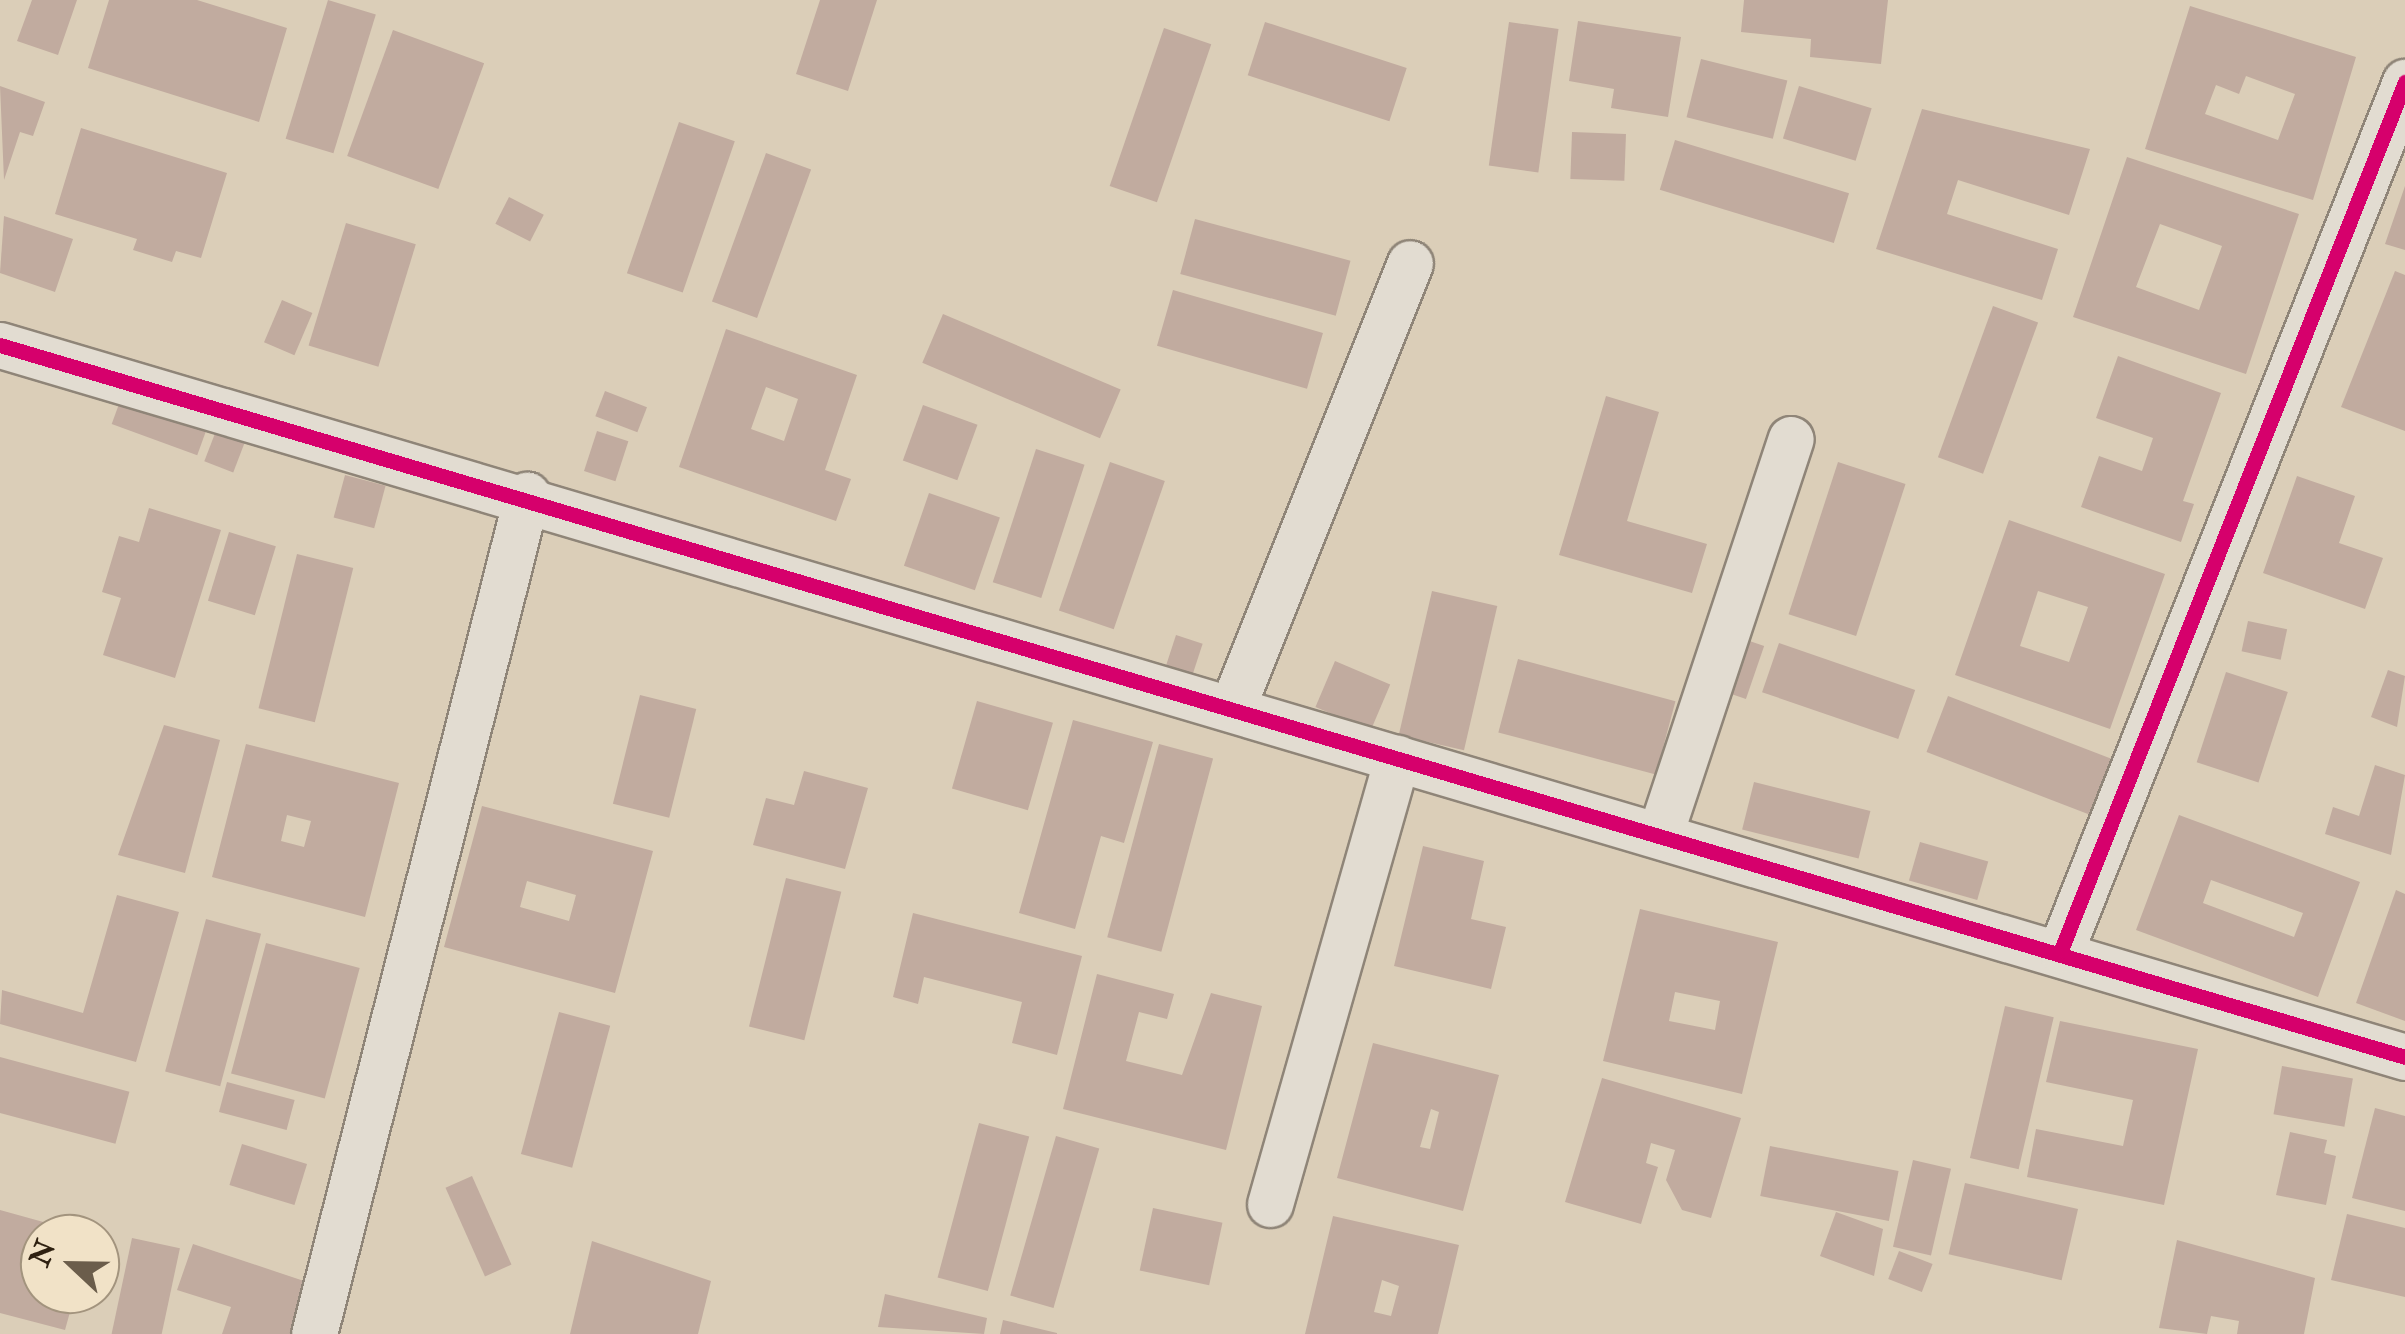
<!DOCTYPE html>
<html>
<head>
<meta charset="utf-8">
<style>
  body { margin:0 }
  #map { position:relative; width:2405px; height:1334px; overflow:hidden; background:#dbceb8; font-family:"IM FELL Double Pica",serif }
  div>[style] { position:absolute }
  .building>* { inset:0; background:#c1ab9f; transform-origin:0 0 }
  .roads { filter:drop-shadow(2px 0 #8f8578) drop-shadow(-2px 0 #8f8578) drop-shadow(0 2px #8f8578) drop-shadow(0 -2px #8f8578) }
  .minor>* { height:45px; margin:-22.5px; padding:0 22.5px; transform-origin:22.5px; border-radius:22.5px; background:#e2dcd1 }
  .cycleway>* { height:15px; margin:-7.5px; padding:0 7.5px; transform-origin:7.5px; border-radius:7.5px; background:#d6006c }
  span { translate:-50% -50%; white-space:nowrap; text-align:center; line-height:1.15; -webkit-text-stroke:10px #f1e2c7; paint-order:stroke }
  .north { position:absolute; left:20px; top:1214px; width:100px; height:100px; box-sizing:border-box; background:#f1e2c7; border:2px solid #a3947e; border-radius:50%; rotate:292deg; font-size:28px; font-weight:700; line-height:40px; text-align:center; color:#2e2010 }
  .north::after { content:''; display:block; margin:auto; width:35px; height:45px; background:#6b5d4b; clip-path:polygon(50% 0,100% 100%,50% 72%,0 100%) }
</style>
</head>
<body>
<div id="map">
  <div class="building">
    <div style="clip-path:polygon(32px 0,77px 0,58px 55px,17px 41px)"></div>
    <div style="clip-path:polygon(109px 0,197px 0,287px 28px,259px 122px,88px 68px)"></div>
    <div style="left:328px;top:0;width:50px;height:145px;rotate:17deg"></div>
    <div style="clip-path:polygon(820px 0,877px 0,848px 91px,796px 74px)"></div>
    <div style="clip-path:polygon(1744px 0,1888px 0,1881px 64px,1810px 57px,1811px 39px,1741px 32px)"></div>
    <div style="clip-path:polygon(evenodd,2190px 6px,2356px 57px,2313px 200px,2145px 149px,2190px 6px,2246px 76px,2295px 94px,2278px 140px,2205px 114px,2216px 85px,2239px 94px,2246px 76px)"></div>
    <div style="clip-path:polygon(1578px 21px,1681px 37px,1668px 117px,1611px 108px,1614px 89px,1569px 81px)"></div>
    <div style="left:1265px;top:22px;width:149px;height:56px;rotate:18deg"></div>
    <div style="left:1509px;top:22px;width:50px;height:145px;rotate:8deg"></div>
    <div style="left:1164px;top:28px;width:50px;height:167px;rotate:19deg"></div>
    <div style="left:393px;top:30px;width:97px;height:134px;rotate:20deg"></div>
    <div style="left:1701px;top:59px;width:89px;height:60px;rotate:14deg"></div>
    <div style="clip-path:polygon(0 86px,45px 102px,33px 136px,20px 132px,4px 180px)"></div>
    <div style="left:1799px;top:86px;width:76px;height:55px;rotate:17deg"></div>
    <div style="clip-path:polygon(1922px 109px,2090px 149px,2069px 215px,1958px 180px,1947px 214px,2058px 249px,2042px 300px,1876px 249px)"></div>
    <div style="left:679px;top:122px;width:59px;height:160px;rotate:19deg"></div>
    <div style="clip-path:polygon(81px 128px,227px 173px,201px 258px,176px 251px,172px 262px,133px 250px,137px 239px,55px 214px)"></div>
    <div style="left:1572px;top:132px;width:54px;height:47px;rotate:2deg"></div>
    <div style="left:1675px;top:140px;width:182px;height:52px;rotate:17deg"></div>
    <div style="left:766px;top:153px;width:48px;height:158px;rotate:20deg"></div>
    <div style="clip-path:polygon(evenodd,2127px 157px,2299px 214px,2246px 374px,2073px 317px,2127px 157px,2160px 224px,2222px 246px,2199px 310px,2136px 287px,2160px 224px)"></div>
    <div style="clip-path:polygon(2405px 186px,2405px 250px,2385px 244px)"></div>
    <div style="left:509px;top:197px;width:39px;height:30px;rotate:27deg"></div>
    <div style="clip-path:polygon(4px 216px,73px 239px,55px 292px,0 273px)"></div>
    <div style="left:1195px;top:219px;width:161px;height:57px;rotate:15deg"></div>
    <div style="left:346px;top:223px;width:73px;height:128px;rotate:17deg"></div>
    <div style="clip-path:polygon(2395px 271px,2405px 275px,2405px 431px,2341px 407px)"></div>
    <div style="left:1173px;top:290px;width:156px;height:58px;rotate:16deg"></div>
    <div style="left:282px;top:300px;width:33px;height:46px;rotate:23deg"></div>
    <div style="left:1993px;top:306px;width:48px;height:161px;rotate:20deg"></div>
    <div style="left:943px;top:314px;width:193px;height:53px;rotate:23deg"></div>
    <div style="clip-path:polygon(evenodd,726px 329px,857px 375px,825px 470px,851px 479px,836px 521px,679px 467px,726px 329px,766px 387px,798px 399px,784px 441px,751px 429px,766px 387px)"></div>
    <div style="clip-path:polygon(2118px 356px,2221px 393px,2183px 501px,2194px 504px,2181px 542px,2081px 507px,2099px 456px,2142px 471px,2153px 438px,2096px 418px)"></div>
    <div style="left:605px;top:391px;width:45px;height:27px;rotate:21deg"></div>
    <div style="left:123px;top:393px;width:91px;height:33px;rotate:20deg"></div>
    <div style="clip-path:polygon(1606px 396px,1659px 412px,1627px 521px,1707px 544px,1692px 593px,1559px 555px)"></div>
    <div style="left:923px;top:405px;width:58px;height:59px;rotate:20deg"></div>
    <div style="left:219px;top:423px;width:31px;height:41px;rotate:21deg"></div>
    <div style="left:597px;top:431px;width:33px;height:42px;rotate:18deg"></div>
    <div style="left:1036px;top:449px;width:51px;height:140px;rotate:18deg"></div>
    <div style="left:1110px;top:462px;width:58px;height:157px;rotate:19deg"></div>
    <div style="left:1838px;top:462px;width:71px;height:160px;rotate:18deg"></div>
    <div style="left:345px;top:475px;width:42px;height:44px;rotate:15deg"></div>
    <div style="clip-path:polygon(2297px 476px,2355px 496px,2339px 543px,2383px 558px,2365px 609px,2263px 573px)"></div>
    <div style="left:929px;top:493px;width:75px;height:77px;rotate:19deg"></div>
    <div style="clip-path:polygon(149px 508px,221px 530px,175px 678px,103px 655px,121px 598px,102px 592px,119px 536px,139px 542px)"></div>
    <div style="clip-path:polygon(evenodd,2009px 520px,2165px 574px,2110px 729px,1955px 675px,2009px 520px,2038px 591px,2088px 607px,2069px 662px,2020px 646px,2038px 591px)"></div>
    <div style="left:229px;top:532px;width:49px;height:72px;rotate:17deg"></div>
    <div style="left:297px;top:554px;width:58px;height:159px;rotate:14deg"></div>
    <div style="left:1432px;top:591px;width:67px;height:148px;rotate:13deg"></div>
    <div style="left:2248px;top:621px;width:40px;height:31px;rotate:12deg"></div>
    <div style="left:1176px;top:635px;width:28px;height:34px;rotate:18deg"></div>
    <div style="left:1732px;top:635px;width:34px;height:56px;rotate:19deg"></div>
    <div style="left:1779px;top:643px;width:144px;height:52px;rotate:19deg"></div>
    <div style="left:1518px;top:659px;width:163px;height:76px;rotate:15deg"></div>
    <div style="left:1335px;top:661px;width:60px;height:50px;rotate:23deg"></div>
    <div style="clip-path:polygon(2388px 670px,2405px 676px,2397px 727px,2371px 717px)"></div>
    <div style="left:2226px;top:672px;width:65px;height:95px;rotate:18deg"></div>
    <div style="left:640px;top:695px;width:58px;height:112px;rotate:14deg"></div>
    <div style="left:1948px;top:696px;width:175px;height:60px;rotate:21deg"></div>
    <div style="left:977px;top:701px;width:79px;height:91px;rotate:16deg"></div>
    <div style="clip-path:polygon(1073px 720px,1153px 742px,1124px 843px,1101px 836px,1075px 929px,1019px 913px)"></div>
    <div style="clip-path:polygon(164px 725px,220px 740px,185px 873px,118px 855px)"></div>
    <div style="clip-path:polygon(evenodd,246px 744px,399px 783px,365px 917px,212px 877px,246px 744px,287px 815px,311px 821px,304px 847px,281px 841px,287px 815px)"></div>
    <div style="left:1159px;top:744px;width:56px;height:200px;rotate:15deg"></div>
    <div style="clip-path:polygon(2375px 765px,2405px 775px,2391px 855px,2325px 834px,2333px 807px,2359px 816px)"></div>
    <div style="clip-path:polygon(804px 771px,868px 788px,845px 869px,753px 845px,766px 798px,794px 805px)"></div>
    <div style="left:1754px;top:782px;width:120px;height:49px;rotate:14deg"></div>
    <div style="clip-path:polygon(evenodd,482px 806px,653px 851px,615px 993px,444px 947px,482px 806px,527px 881px,576px 895px,569px 921px,520px 907px,527px 881px)"></div>
    <div style="clip-path:polygon(evenodd,2179px 815px,2360px 882px,2318px 997px,2136px 930px,2179px 815px,2211px 880px,2303px 913px,2294px 937px,2203px 903px,2211px 880px)"></div>
    <div style="left:1920px;top:842px;width:71px;height:40px;rotate:16deg"></div>
    <div style="clip-path:polygon(1423px 846px,1484px 861px,1471px 919px,1506px 927px,1491px 989px,1394px 966px)"></div>
    <div style="left:786px;top:878px;width:57px;height:153px;rotate:14deg"></div>
    <div style="clip-path:polygon(2396px 890px,2405px 894px,2405px 1021px,2356px 1003px)"></div>
    <div style="clip-path:polygon(117px 895px,179px 912px,136px 1062px,0 1024px,2px 990px,83px 1013px)"></div>
    <div style="clip-path:polygon(evenodd,1640px 909px,1778px 942px,1742px 1094px,1603px 1061px,1640px 909px,1675px 992px,1720px 1001px,1715px 1030px,1669px 1021px,1675px 992px)"></div>
    <div style="clip-path:polygon(913px 913px,1082px 956px,1057px 1055px,1012px 1043px,1022px 1002px,924px 977px,918px 1004px,893px 997px)"></div>
    <div style="left:206px;top:919px;width:57px;height:158px;rotate:15deg"></div>
    <div style="left:266px;top:943px;width:97px;height:135px;rotate:15deg"></div>
    <div style="clip-path:polygon(1097px 974px,1174px 994px,1167px 1019px,1139px 1012px,1126px 1061px,1182px 1075px,1211px 993px,1262px 1006px,1226px 1150px,1063px 1109px)"></div>
    <div style="left:2005px;top:1006px;width:50px;height:156px;rotate:13deg"></div>
    <div style="left:559px;top:1012px;width:53px;height:147px;rotate:15deg"></div>
    <div style="clip-path:polygon(2060px 1021px,2198px 1049px,2164px 1205px,2027px 1177px,2036px 1129px,2123px 1146px,2133px 1100px,2046px 1082px)"></div>
    <div style="clip-path:polygon(evenodd,1373px 1043px,1499px 1075px,1463px 1211px,1337px 1178px,1373px 1043px,1431px 1109px,1439px 1112px,1430px 1149px,1420px 1147px,1431px 1109px)"></div>
    <div style="left:0;top:1057px;width:134px;height:54px;rotate:15deg"></div>
    <div style="left:2282px;top:1066px;width:72px;height:49px;rotate:10deg"></div>
    <div style="clip-path:polygon(1602px 1078px,1741px 1118px,1711px 1218px,1682px 1210px,1666px 1180px,1675px 1150px,1651px 1143px,1646px 1163px,1658px 1167px,1641px 1224px,1565px 1202px)"></div>
    <div style="left:227px;top:1082px;width:70px;height:31px;rotate:15deg"></div>
    <div style="clip-path:polygon(2375px 1108px,2405px 1116px,2405px 1211px,2352px 1198px)"></div>
    <div style="left:979px;top:1123px;width:52px;height:160px;rotate:15deg"></div>
    <div style="clip-path:polygon(2290px 1132px,2327px 1140px,2324px 1153px,2336px 1156px,2326px 1205px,2276px 1195px)"></div>
    <div style="left:1056px;top:1136px;width:45px;height:166px;rotate:16deg"></div>
    <div style="left:242px;top:1144px;width:68px;height:43px;rotate:17deg"></div>
    <div style="left:1770px;top:1146px;width:131px;height:51px;rotate:11deg"></div>
    <div style="left:1913px;top:1160px;width:39px;height:89px;rotate:13deg"></div>
    <div style="left:472px;top:1176px;width:97px;height:29px;rotate:66deg"></div>
    <div style="left:1965px;top:1183px;width:116px;height:73px;rotate:13deg"></div>
    <div style="left:1153px;top:1208px;width:71px;height:64px;rotate:12deg"></div>
    <div style="clip-path:polygon(0 1210px,83px 1233px,40px 1234px,40px 1294px,75px 1294px,65px 1330px,0 1313px)"></div>
    <div style="clip-path:polygon(1836px 1212px,1883px 1229px,1874px 1276px,1820px 1256px)"></div>
    <div style="clip-path:polygon(2347px 1214px,2405px 1228px,2405px 1297px,2331px 1280px)"></div>
    <div style="clip-path:polygon(evenodd,1333px 1216px,1459px 1245px,1438px 1334px,1305px 1334px,1333px 1216px,1382px 1280px,1399px 1286px,1391px 1316px,1374px 1312px,1382px 1280px)"></div>
    <div style="left:132px;top:1238px;width:49px;height:98px;rotate:12deg"></div>
    <div style="clip-path:polygon(2177px 1240px,2315px 1278px,2304px 1334px,2237px 1334px,2239px 1321px,2211px 1316px,2207px 1334px,2159px 1328px)"></div>
    <div style="clip-path:polygon(592px 1241px,711px 1281px,698px 1334px,570px 1334px)"></div>
    <div style="clip-path:polygon(193px 1244px,310px 1283px,294px 1334px,222px 1334px,231px 1307px,177px 1290px)"></div>
    <div style="left:1899px;top:1251px;width:36px;height:30px;rotate:21deg"></div>
    <div style="clip-path:polygon(885px 1294px,987px 1318px,984px 1334px,878px 1327px)"></div>
    <div style="clip-path:polygon(1003px 1320px,1057px 1333px,1057px 1334px,1000px 1334px)"></div>
  </div>
  <div class="roads">
    <div class="minor">
      <div style="left:0;top:345px;width:2508px;rotate:16.49deg"></div>
      <div style="left:1232px;top:708px;width:479px;rotate:-68.2deg"></div>
      <div style="left:1660px;top:834px;width:416px;rotate:-71.7deg"></div>
      <div style="left:2061px;top:950px;width:934px;rotate:-68.38deg"></div>
      <div style="left:1270px;top:1204px;width:464px;rotate:-74.1deg"></div>
      <div style="left:314px;top:1334px;width:866px;rotate:-75.76deg"></div>
    </div>
  </div>
  <div class="cycleway">
    <div style="left:0;top:345px;width:2508px;rotate:16.49deg"></div>
    <div style="left:2061px;top:950px;width:934px;rotate:-68.38deg"></div>
  </div>
  <div class="north">N</div>
</div>
</body>
</html>
